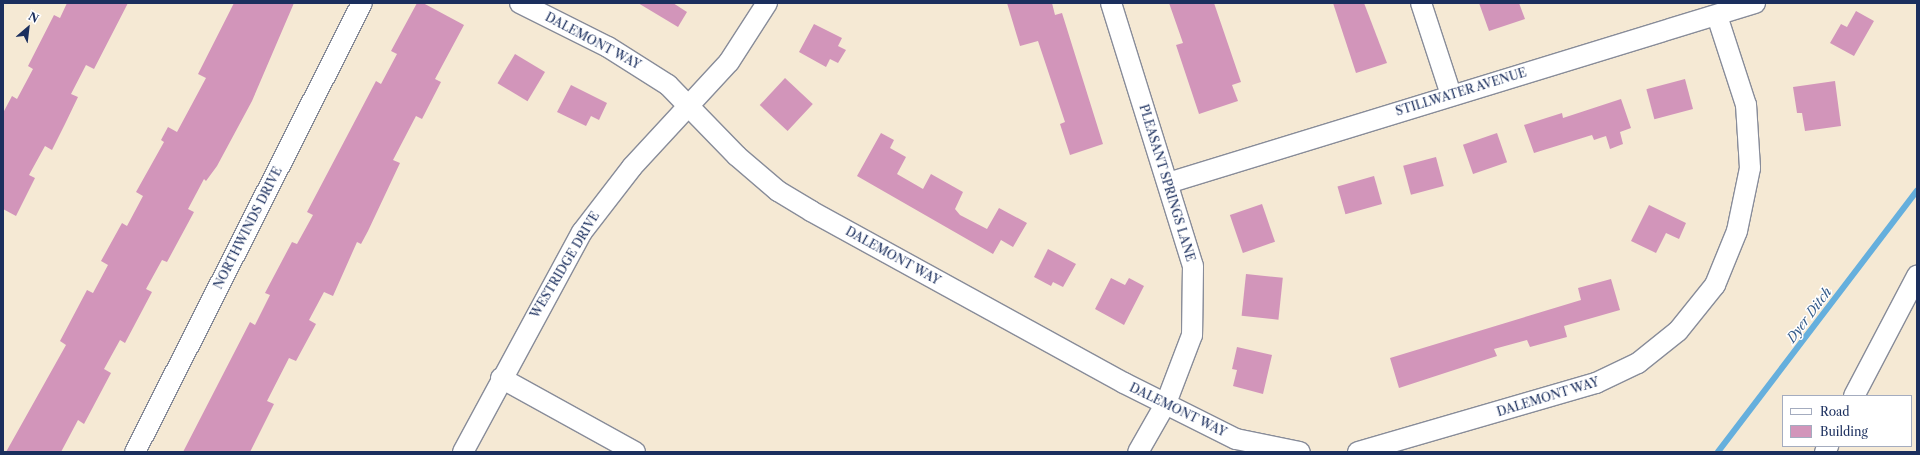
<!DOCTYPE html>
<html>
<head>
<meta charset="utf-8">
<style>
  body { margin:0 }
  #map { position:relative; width:1920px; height:455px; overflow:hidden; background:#f5e9d4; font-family:"Libre Caslon Text",serif }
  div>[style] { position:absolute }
  .stream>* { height:5.5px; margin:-2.75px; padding:0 2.75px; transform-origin:2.75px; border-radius:2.75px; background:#65afdd }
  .building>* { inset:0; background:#d295ba; transform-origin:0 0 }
  .roads { filter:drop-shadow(1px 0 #888c99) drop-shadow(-1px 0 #888c99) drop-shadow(0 1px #888c99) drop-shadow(0 -1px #888c99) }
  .minor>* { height:20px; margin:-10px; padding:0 10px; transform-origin:10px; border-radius:10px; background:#fff }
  span { translate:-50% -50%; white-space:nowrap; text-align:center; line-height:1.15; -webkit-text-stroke:3px #fff; paint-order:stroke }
  .street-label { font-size:12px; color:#1b2f5e }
  .water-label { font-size:13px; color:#355c8a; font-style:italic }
  .frame { position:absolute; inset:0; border:4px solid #1b2f5e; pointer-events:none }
  .legend { position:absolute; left:1782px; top:395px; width:130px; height:52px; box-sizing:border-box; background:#fff; border:1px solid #a4acbf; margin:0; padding:5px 7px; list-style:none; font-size:12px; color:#1b2f5e }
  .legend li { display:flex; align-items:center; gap:8px; height:20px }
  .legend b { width:20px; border:1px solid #a4acbf }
  .north { position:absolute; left:8px; top:8px; width:40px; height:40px; -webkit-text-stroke:3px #fff; paint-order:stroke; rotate:28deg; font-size:11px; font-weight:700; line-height:16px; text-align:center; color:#1b2f5e }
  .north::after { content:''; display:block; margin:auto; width:14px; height:18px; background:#1b2f5e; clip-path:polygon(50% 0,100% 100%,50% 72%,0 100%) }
</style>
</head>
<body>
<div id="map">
  <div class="stream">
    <div style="left:1718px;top:452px;width:328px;rotate:-52.7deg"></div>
  </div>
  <div class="building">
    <div style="clip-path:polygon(67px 3px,128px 3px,94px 69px,86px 65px,71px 94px,78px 97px,65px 124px,52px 150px,45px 146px,29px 175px,35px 178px,16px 216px,3px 209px,3px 113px,12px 96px,17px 99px,33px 69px,28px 66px,54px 15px,60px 18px)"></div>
    <div style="clip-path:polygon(234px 3px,294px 3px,252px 101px,217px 166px,206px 181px,204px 179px,188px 209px,194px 212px,167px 262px,162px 260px,146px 289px,152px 292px,125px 343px,120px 340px,104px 369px,111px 373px,84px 424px,78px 420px,61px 452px,6px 452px,66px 345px,60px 341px,87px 290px,93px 293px,108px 265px,101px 261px,122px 223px,127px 226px,143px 196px,136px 192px,164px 142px,161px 140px,168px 127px,177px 132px,206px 78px,198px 74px)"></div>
    <div style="clip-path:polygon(417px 3px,423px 3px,464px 25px,435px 79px,441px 82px,422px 119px,416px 116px,393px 160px,400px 163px,368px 231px,361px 244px,357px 242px,333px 296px,324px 292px,309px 320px,316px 324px,296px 361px,289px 358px,267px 401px,274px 404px,250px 452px,183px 452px,250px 322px,255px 325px,270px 295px,265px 293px,292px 242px,297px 244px,313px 215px,307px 212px,376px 81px,381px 84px,397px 54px,391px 51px)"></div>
    <div style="clip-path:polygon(638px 3px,673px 3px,687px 12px,678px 27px)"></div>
    <div style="clip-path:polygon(1007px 3px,1052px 3px,1055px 15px,1062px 13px,1103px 144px,1070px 155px,1060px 124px,1065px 122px,1038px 41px,1020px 46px)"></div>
    <div style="clip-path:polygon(1169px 3px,1214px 3px,1241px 82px,1232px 85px,1238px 101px,1199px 114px,1176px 45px,1183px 43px)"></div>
    <div style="clip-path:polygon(1333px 3px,1364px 3px,1387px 63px,1356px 73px)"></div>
    <div style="clip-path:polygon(1479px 3px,1519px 3px,1525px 19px,1489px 31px)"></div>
    <div style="clip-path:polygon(1856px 11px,1874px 21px,1854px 56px,1830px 43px,1841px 24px,1847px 27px)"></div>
    <div style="clip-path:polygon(814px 24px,842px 38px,838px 46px,846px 50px,838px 63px,830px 59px,826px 67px,799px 52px)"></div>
    <div style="left:515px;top:54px;width:35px;height:34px;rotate:31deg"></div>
    <div style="left:785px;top:78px;width:38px;height:37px;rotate:43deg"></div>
    <div style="left:1685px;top:79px;width:31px;height:40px;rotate:75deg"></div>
    <div style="clip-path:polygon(1835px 81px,1841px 126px,1805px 131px,1802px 113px,1797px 113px,1793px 87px)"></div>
    <div style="clip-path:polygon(571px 85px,607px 103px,599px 120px,591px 116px,586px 126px,557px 112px)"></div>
    <div style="clip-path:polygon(1621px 99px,1631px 128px,1620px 132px,1623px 144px,1610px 149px,1606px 136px,1594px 140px,1592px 135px,1534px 153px,1524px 125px,1562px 113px,1563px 118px)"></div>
    <div style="clip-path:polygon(881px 133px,894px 140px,890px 148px,906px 157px,897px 174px,923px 189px,931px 174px,963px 192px,955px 209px,960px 215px,987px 229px,999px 208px,1027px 223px,1013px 247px,1001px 240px,993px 254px,857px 176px)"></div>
    <div style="left:1497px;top:133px;width:31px;height:36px;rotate:71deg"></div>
    <div style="left:1436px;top:157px;width:30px;height:34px;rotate:75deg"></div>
    <div style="left:1374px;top:176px;width:29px;height:38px;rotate:74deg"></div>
    <div style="left:1262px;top:204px;width:40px;height:34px;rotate:71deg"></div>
    <div style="clip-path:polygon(1649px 205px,1686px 223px,1679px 239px,1666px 233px,1656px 253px,1631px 241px)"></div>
    <div style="clip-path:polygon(1048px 249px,1076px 264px,1063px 287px,1053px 282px,1051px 286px,1034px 277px)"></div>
    <div style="left:1246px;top:274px;width:37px;height:42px;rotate:6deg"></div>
    <div style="clip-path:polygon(1111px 278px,1125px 285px,1129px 278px,1144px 286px,1124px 325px,1095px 309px)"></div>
    <div style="clip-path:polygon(1611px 279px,1620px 310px,1564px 326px,1567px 337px,1530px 347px,1527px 340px,1494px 349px,1497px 356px,1399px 388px,1390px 358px,1581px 300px,1578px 288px)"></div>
    <div style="clip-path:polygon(1237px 347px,1272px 355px,1263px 394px,1233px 386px,1237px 370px,1232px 369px)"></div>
  </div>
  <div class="roads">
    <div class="minor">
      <div style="left:520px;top:3px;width:98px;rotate:26.6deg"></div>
      <div style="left:608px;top:47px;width:71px;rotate:32.3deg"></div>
      <div style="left:668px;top:85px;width:99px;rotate:45.8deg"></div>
      <div style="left:737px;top:156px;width:54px;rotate:40.5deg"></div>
      <div style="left:778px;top:191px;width:39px;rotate:31deg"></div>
      <div style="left:811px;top:211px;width:357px;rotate:28.8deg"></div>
      <div style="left:1124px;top:383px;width:125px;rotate:26.6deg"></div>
      <div style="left:1236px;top:439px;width:65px;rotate:11.5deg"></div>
      <div style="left:1111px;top:3px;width:275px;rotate:72.7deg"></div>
      <div style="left:1193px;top:266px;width:69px;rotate:90.8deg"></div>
      <div style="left:1192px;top:335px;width:73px;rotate:110.9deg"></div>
      <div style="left:1166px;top:403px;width:56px;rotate:119.7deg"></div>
      <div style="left:1421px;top:3px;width:97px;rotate:71.9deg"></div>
      <div style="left:1168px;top:183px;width:614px;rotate:-17.05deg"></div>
      <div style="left:501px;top:378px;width:153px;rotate:28.9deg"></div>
      <div style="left:1854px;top:396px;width:136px;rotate:-62.3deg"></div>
      <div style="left:135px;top:452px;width:503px;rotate:-63.18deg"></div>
      <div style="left:463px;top:452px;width:250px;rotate:-61.6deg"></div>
      <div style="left:582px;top:232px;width:82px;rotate:-52.4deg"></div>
      <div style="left:632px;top:167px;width:143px;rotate:-47.3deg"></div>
      <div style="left:729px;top:62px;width:70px;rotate:-57.2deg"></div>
      <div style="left:1358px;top:452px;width:248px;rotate:-16.2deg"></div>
      <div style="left:1596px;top:383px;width:47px;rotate:-25.5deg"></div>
      <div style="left:1638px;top:363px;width:51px;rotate:-38.7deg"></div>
      <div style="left:1678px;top:331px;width:59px;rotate:-51.2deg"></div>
      <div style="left:1715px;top:285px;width:58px;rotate:-67.8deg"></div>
      <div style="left:1737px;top:231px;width:64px;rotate:-78.3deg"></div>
      <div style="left:1750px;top:168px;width:63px;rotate:-93.6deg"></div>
      <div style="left:1746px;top:105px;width:94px;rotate:-108deg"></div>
      <div style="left:1825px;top:452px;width:7px;rotate:-63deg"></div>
    </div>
  </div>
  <div class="street-label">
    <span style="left:593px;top:41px;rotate:28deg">DALEMONT WAY</span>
    <span style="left:1461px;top:92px;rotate:-17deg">STILLWATER AVENUE</span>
    <span style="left:1167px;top:183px;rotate:73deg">PLEASANT SPRINGS LANE</span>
    <span style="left:248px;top:228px;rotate:-63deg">NORTHWINDS DRIVE</span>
    <span style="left:893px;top:256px;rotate:29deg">DALEMONT WAY</span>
    <span style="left:565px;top:265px;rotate:-59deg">WESTRIDGE DRIVE</span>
    <span style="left:1548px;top:397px;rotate:-17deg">DALEMONT WAY</span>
    <span style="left:1178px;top:410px;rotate:26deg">DALEMONT WAY</span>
  </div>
  <div class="water-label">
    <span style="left:1809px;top:315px;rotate:-53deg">Dyer Ditch</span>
  </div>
  <div class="frame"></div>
  <ul class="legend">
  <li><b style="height:5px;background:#fff"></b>Road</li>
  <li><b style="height:11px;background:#d295ba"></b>Building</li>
  </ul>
  <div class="north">N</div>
</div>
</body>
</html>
